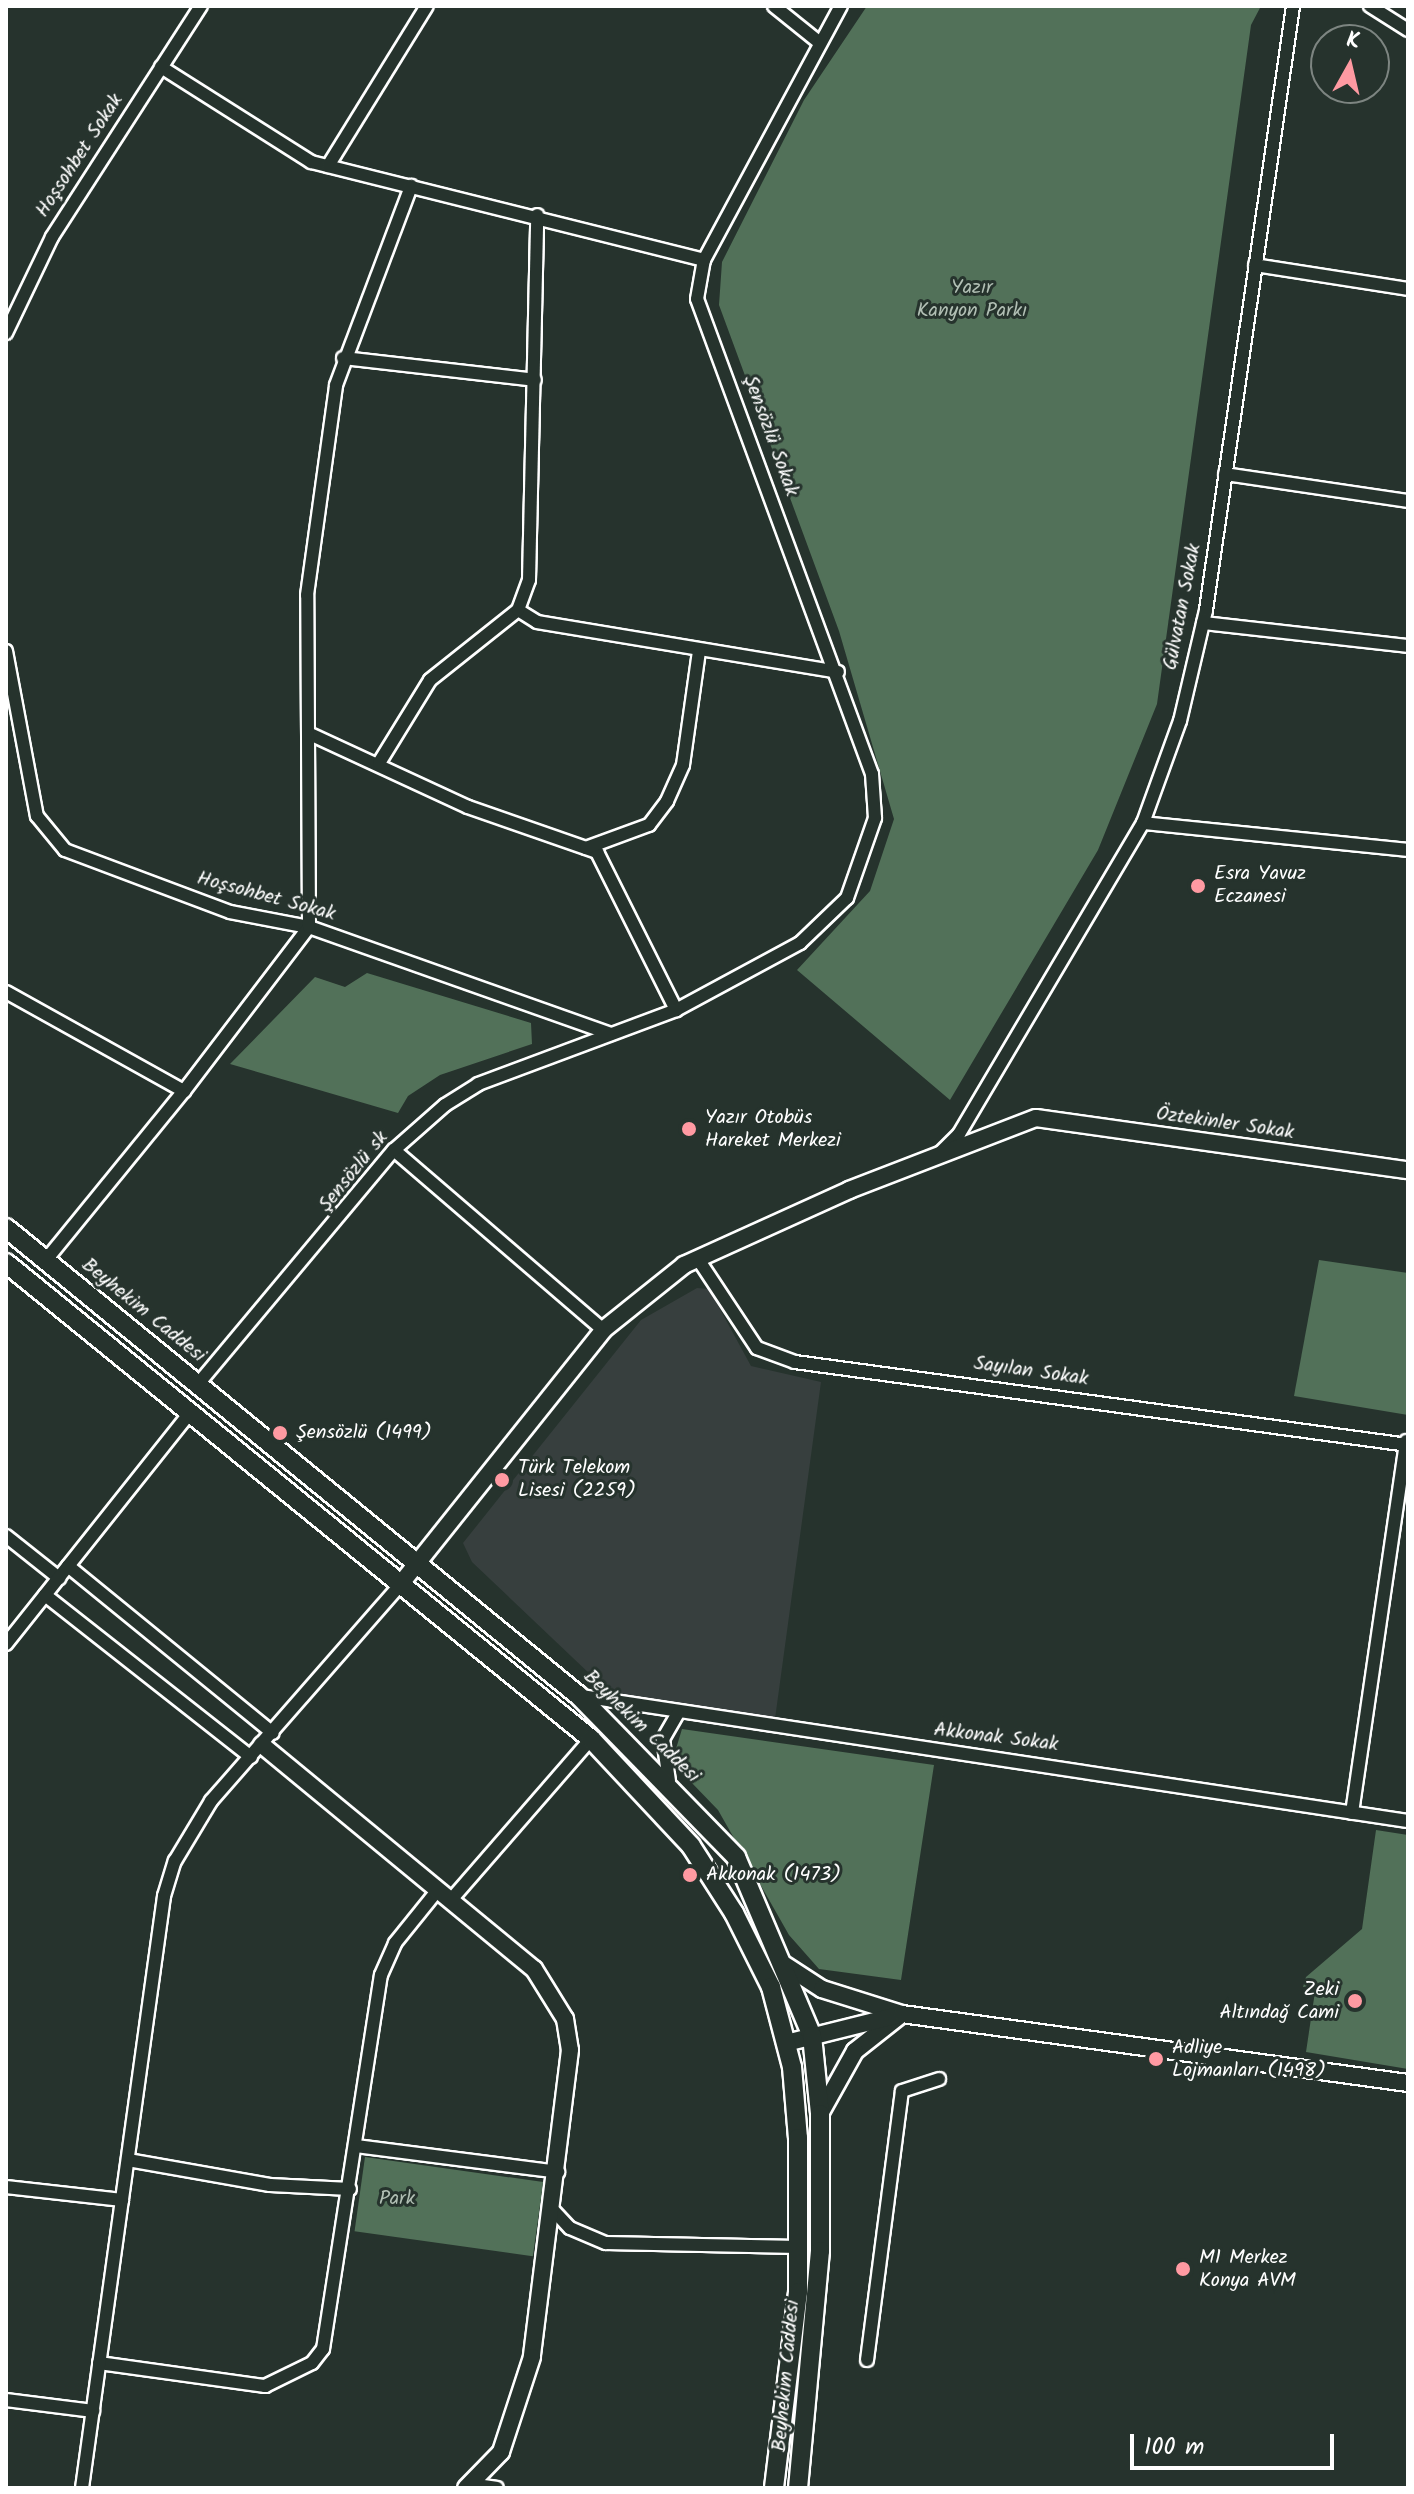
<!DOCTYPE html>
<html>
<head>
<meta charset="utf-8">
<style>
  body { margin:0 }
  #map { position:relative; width:1414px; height:2494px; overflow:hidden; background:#26332d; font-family:Kalam,sans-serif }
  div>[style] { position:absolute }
  .built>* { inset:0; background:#373f3e }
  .green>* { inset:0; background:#527159; transform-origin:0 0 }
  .roads { filter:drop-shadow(2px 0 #fff) drop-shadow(-2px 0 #fff) drop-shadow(0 2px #fff) drop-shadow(0 -2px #fff) }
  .minor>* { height:12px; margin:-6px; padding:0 6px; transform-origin:6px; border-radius:6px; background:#26332d }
  .tertiary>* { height:16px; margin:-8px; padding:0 8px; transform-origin:8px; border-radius:8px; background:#26332d }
  .secondary>* { height:18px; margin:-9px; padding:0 9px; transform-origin:9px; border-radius:9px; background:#26332d }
  .dots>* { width:22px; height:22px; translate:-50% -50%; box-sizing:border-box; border:4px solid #26332d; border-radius:50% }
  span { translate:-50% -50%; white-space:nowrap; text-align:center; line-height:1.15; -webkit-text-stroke:6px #26332d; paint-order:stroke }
  .street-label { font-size:20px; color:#fff }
  .park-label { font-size:20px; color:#b1bfb4 }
  .poi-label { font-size:20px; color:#fff }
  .left { translate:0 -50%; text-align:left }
  .right { translate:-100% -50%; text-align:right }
  .frame { position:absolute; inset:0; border:8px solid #fff; pointer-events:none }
  .north { position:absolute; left:1310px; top:24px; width:80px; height:80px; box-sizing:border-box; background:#26332d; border:2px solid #7d8581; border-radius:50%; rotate:8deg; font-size:22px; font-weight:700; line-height:32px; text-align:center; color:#fff }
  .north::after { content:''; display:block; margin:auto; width:28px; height:36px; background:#ff9aa2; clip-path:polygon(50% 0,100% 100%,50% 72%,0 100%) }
  .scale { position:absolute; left:1130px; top:2434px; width:204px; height:36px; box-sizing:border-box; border:4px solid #fff; border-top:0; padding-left:10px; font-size:24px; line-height:28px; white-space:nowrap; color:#fff; -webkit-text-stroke:6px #26332d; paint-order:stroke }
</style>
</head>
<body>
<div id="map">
  <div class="built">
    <div style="clip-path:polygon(697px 1288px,709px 1289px,751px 1366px,821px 1382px,775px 1719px,612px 1695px,472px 1562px,463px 1543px,641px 1320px)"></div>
  </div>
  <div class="green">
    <div style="clip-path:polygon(867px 6px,1261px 6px,1251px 25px,1157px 704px,1098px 850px,950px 1100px,797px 970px,870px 891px,894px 819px,839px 631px,719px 305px,722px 262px,804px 100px)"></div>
    <div style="clip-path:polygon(367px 973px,531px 1023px,532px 1044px,440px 1075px,408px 1096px,398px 1113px,230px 1064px,315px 977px,345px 987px)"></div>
    <div style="clip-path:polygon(1319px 1260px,1408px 1273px,1408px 1415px,1294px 1396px)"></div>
    <div style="clip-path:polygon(682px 1729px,934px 1765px,901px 1980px,819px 1969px,789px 1935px,718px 1810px,690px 1781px,675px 1752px)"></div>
    <div style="clip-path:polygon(1376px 1830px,1408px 1835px,1408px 2069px,1306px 2052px,1316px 1985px,1303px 1987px,1306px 1977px,1362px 1929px)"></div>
    <div style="left:365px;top:2157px;width:180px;height:75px;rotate:8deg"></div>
  </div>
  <div class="roads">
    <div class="minor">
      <div style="left:774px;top:6px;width:59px;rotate:38.8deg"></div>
      <div style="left:1370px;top:6px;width:45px;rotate:32.3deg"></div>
      <div style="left:161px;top:67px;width:178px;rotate:32.3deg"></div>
      <div style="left:311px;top:162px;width:405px;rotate:14deg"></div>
      <div style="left:328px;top:166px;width:188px;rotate:-58.3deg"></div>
      <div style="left:1255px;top:265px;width:155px;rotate:8.9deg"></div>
      <div style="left:6px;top:333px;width:106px;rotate:-64.4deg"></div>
      <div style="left:52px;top:237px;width:275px;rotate:-57.2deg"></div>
      <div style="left:343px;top:358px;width:193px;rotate:6.5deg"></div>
      <div style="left:1225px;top:474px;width:185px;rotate:8.4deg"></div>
      <div style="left:518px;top:610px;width:22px;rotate:32deg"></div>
      <div style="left:537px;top:622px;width:305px;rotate:9.4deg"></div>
      <div style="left:1203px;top:623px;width:206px;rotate:6.4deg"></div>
      <div style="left:6px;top:651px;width:168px;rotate:79.4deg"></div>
      <div style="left:37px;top:816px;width:44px;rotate:50.5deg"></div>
      <div style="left:65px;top:850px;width:176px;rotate:20.6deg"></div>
      <div style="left:230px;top:912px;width:80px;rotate:10.8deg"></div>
      <div style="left:309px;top:927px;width:320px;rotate:19.5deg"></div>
      <div style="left:310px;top:734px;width:174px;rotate:24.8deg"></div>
      <div style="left:468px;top:807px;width:137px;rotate:19.2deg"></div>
      <div style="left:597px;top:852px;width:177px;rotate:63.4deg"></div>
      <div style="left:676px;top:1010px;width:141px;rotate:-28.4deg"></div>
      <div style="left:800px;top:943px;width:65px;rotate:-43.8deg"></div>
      <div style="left:847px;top:898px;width:85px;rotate:-70.7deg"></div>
      <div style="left:875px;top:818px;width:44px;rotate:-93.9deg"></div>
      <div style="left:872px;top:774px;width:506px;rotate:-110.22deg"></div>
      <div style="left:697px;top:299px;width:40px;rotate:-80deg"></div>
      <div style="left:704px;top:260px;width:289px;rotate:-61.7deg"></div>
      <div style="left:379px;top:763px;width:97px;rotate:-58.4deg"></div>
      <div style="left:430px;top:680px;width:112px;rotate:-38.5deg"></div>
      <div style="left:518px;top:610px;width:32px;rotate:-70deg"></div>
      <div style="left:529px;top:580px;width:365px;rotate:-88.7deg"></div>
      <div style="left:1143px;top:823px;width:266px;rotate:5.8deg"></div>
      <div style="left:586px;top:848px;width:67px;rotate:-20.1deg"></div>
      <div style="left:649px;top:825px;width:30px;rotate:-53deg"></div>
      <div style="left:667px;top:801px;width:39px;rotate:-66deg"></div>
      <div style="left:683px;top:765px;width:115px;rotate:-82deg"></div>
      <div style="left:6px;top:992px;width:204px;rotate:29.1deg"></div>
      <div style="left:184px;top:1091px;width:206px;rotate:-52.7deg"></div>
      <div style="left:309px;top:927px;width:332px;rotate:-90.3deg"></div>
      <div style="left:307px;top:595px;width:212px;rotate:-82.1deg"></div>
      <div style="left:336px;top:385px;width:213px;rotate:-69.3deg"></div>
      <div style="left:394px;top:1150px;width:276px;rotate:40.7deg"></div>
      <div style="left:940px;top:1153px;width:27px;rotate:-45deg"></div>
      <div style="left:959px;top:1134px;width:361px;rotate:-59.4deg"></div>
      <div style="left:1143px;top:823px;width:109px;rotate:-70.1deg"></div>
      <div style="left:1180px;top:721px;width:114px;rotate:-76.8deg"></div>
      <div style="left:1206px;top:610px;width:610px;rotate:-81.8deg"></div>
      <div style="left:698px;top:1259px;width:107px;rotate:56.5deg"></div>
      <div style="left:757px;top:1348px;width:40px;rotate:20.2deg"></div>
      <div style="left:795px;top:1362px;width:619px;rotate:7.71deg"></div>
      <div style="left:46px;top:1260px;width:218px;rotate:-50.8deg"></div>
      <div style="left:198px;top:1384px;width:305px;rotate:-50.1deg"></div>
      <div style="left:394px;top:1150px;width:68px;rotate:-41.4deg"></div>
      <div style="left:445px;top:1105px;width:39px;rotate:-32deg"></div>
      <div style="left:478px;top:1084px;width:211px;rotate:-20.5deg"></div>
      <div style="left:6px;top:1536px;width:68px;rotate:38.4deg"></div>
      <div style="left:68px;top:1566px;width:264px;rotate:39.2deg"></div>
      <div style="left:45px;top:1595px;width:262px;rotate:38.2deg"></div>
      <div style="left:6px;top:1644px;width:294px;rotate:-51.5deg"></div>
      <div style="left:581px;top:1696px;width:836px;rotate:8.6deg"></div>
      <div style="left:669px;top:1781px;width:42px;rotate:-98.1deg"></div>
      <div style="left:663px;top:1739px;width:30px;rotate:-60deg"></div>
      <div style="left:1352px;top:1813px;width:376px;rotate:-81.7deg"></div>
      <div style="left:450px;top:1901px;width:215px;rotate:-49deg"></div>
      <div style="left:356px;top:2146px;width:204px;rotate:7.3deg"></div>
      <div style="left:128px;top:2160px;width:144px;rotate:10deg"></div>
      <div style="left:270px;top:2185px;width:80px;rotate:2.9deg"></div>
      <div style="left:6px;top:2187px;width:117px;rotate:6.4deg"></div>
      <div style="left:554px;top:2211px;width:23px;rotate:47deg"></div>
      <div style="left:570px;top:2228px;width:39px;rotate:23deg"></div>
      <div style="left:606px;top:2243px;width:192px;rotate:1.2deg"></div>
      <div style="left:867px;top:2360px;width:271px;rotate:-82.6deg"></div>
      <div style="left:902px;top:2091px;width:39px;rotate:-18deg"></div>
      <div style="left:99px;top:2363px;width:168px;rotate:7.9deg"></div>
      <div style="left:265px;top:2386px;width:52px;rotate:-26.1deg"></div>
      <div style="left:312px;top:2363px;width:18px;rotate:-52deg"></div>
      <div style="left:323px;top:2349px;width:378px;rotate:-81.2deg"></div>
      <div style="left:381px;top:1975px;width:35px;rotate:-66deg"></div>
      <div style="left:395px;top:1943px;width:67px;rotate:-51.1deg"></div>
      <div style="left:6px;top:2400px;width:88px;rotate:7.2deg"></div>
      <div style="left:470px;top:2484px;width:27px;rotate:8deg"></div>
      <div style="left:82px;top:2488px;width:598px;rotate:-82.11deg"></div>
      <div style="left:164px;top:1896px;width:37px;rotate:-73deg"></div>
      <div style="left:175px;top:1861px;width:70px;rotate:-59deg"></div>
      <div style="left:211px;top:1801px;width:286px;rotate:-48.8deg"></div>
    </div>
    <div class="tertiary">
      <div style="left:399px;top:1586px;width:327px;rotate:-51.4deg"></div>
      <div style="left:603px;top:1330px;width:104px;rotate:-38.7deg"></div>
      <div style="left:684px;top:1265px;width:181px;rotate:-24.4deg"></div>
      <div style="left:849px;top:1190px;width:200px;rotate:-21.1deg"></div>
      <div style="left:1036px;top:1118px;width:376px;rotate:8deg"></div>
      <div style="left:262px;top:1745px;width:352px;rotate:39.5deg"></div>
      <div style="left:534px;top:1969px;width:59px;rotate:58.2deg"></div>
      <div style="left:565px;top:2019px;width:31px;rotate:81deg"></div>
      <div style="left:570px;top:2050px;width:309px;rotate:97.1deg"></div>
      <div style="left:532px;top:2357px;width:100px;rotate:108.1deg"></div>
      <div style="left:501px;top:2452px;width:50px;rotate:134.2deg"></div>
      <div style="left:785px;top:1965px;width:44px;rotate:33deg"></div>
      <div style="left:822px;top:1989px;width:84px;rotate:17.4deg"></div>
      <div style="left:902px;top:2014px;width:60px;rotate:141.8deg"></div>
      <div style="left:855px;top:2051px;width:72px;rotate:119.1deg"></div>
      <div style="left:786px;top:2043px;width:120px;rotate:-14deg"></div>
      <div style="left:902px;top:2014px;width:511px;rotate:7.77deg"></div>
    </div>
    <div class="secondary">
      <div style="left:6px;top:1228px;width:740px;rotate:39.24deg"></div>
      <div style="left:579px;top:1696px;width:225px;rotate:45.7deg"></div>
      <div style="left:736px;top:1857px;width:194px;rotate:67deg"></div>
      <div style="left:812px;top:2036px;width:78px;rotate:84.1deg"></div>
      <div style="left:820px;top:2114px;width:137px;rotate:90deg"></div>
      <div style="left:820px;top:2251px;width:238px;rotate:95.3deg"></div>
      <div style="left:6px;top:1263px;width:754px;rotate:39.13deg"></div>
      <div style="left:591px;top:1739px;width:146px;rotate:46.9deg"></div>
      <div style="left:691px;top:1846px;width:80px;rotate:57.3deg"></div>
      <div style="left:734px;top:1913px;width:83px;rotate:63.4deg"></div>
      <div style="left:771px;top:1987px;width:83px;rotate:75.3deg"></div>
      <div style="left:792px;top:2067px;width:71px;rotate:85.2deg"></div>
      <div style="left:798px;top:2138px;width:154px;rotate:90deg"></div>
      <div style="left:798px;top:2292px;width:197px;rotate:97deg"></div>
    </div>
  </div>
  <div class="dots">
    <div style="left:1198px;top:886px;background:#ff9aa2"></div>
    <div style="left:689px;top:1129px;background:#ff9aa2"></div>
    <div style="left:280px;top:1433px;background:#ff9aa2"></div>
    <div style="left:502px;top:1480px;background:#ff9aa2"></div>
    <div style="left:690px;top:1875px;background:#ff9aa2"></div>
    <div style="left:1355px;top:2001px;background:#ff9aa2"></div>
    <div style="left:1156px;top:2059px;background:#ff9aa2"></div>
    <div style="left:1183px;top:2269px;background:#ff9aa2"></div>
  </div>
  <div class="street-label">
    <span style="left:80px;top:156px;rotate:-57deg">Hoşsohbet Sokak</span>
    <span style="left:770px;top:436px;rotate:70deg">Şensözlü Sokak</span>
    <span style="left:1183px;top:607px;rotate:-79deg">Gülvatan Sokak</span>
    <span style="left:266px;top:897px;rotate:15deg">Hoşsohbet Sokak</span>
    <span style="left:1225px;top:1124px;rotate:8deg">Öztekinler Sokak</span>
    <span style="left:354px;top:1172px;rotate:-51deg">Şensözlü sk</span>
    <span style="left:143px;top:1311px;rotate:39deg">Beyhekim Caddesi</span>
    <span style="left:1031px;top:1372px;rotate:8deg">Sayılan Sokak</span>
    <span style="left:641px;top:1727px;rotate:44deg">Beyhekim Caddesi</span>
    <span style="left:996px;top:1738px;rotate:7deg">Akkonak Sokak</span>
    <span style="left:787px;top:2376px;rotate:-85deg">Beyhekim Caddesi</span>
  </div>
  <div class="park-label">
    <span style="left:972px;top:300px">Yazır<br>Kanyon Parkı</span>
    <span style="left:397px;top:2199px">Park</span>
  </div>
  <div class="poi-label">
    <span class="left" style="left:1214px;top:886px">Esra Yavuz<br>Eczanesi</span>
    <span class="left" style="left:705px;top:1130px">Yazır Otobüs<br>Hareket Merkezi</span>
    <span class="left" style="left:296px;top:1433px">Şensözlü (1499)</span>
    <span class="left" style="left:518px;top:1480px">Türk Telekom<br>Lisesi (2259)</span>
    <span class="left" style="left:706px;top:1875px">Akkonak (1473)</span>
    <span class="right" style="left:1339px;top:2002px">Zeki<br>Altındağ Cami</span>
    <span class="left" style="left:1172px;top:2060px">Adliye<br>Lojmanları (1498)</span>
    <span class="left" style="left:1199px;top:2270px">M1 Merkez<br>Konya AVM</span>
  </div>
  <div class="frame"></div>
  <div class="north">K</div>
  <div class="scale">100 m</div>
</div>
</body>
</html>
